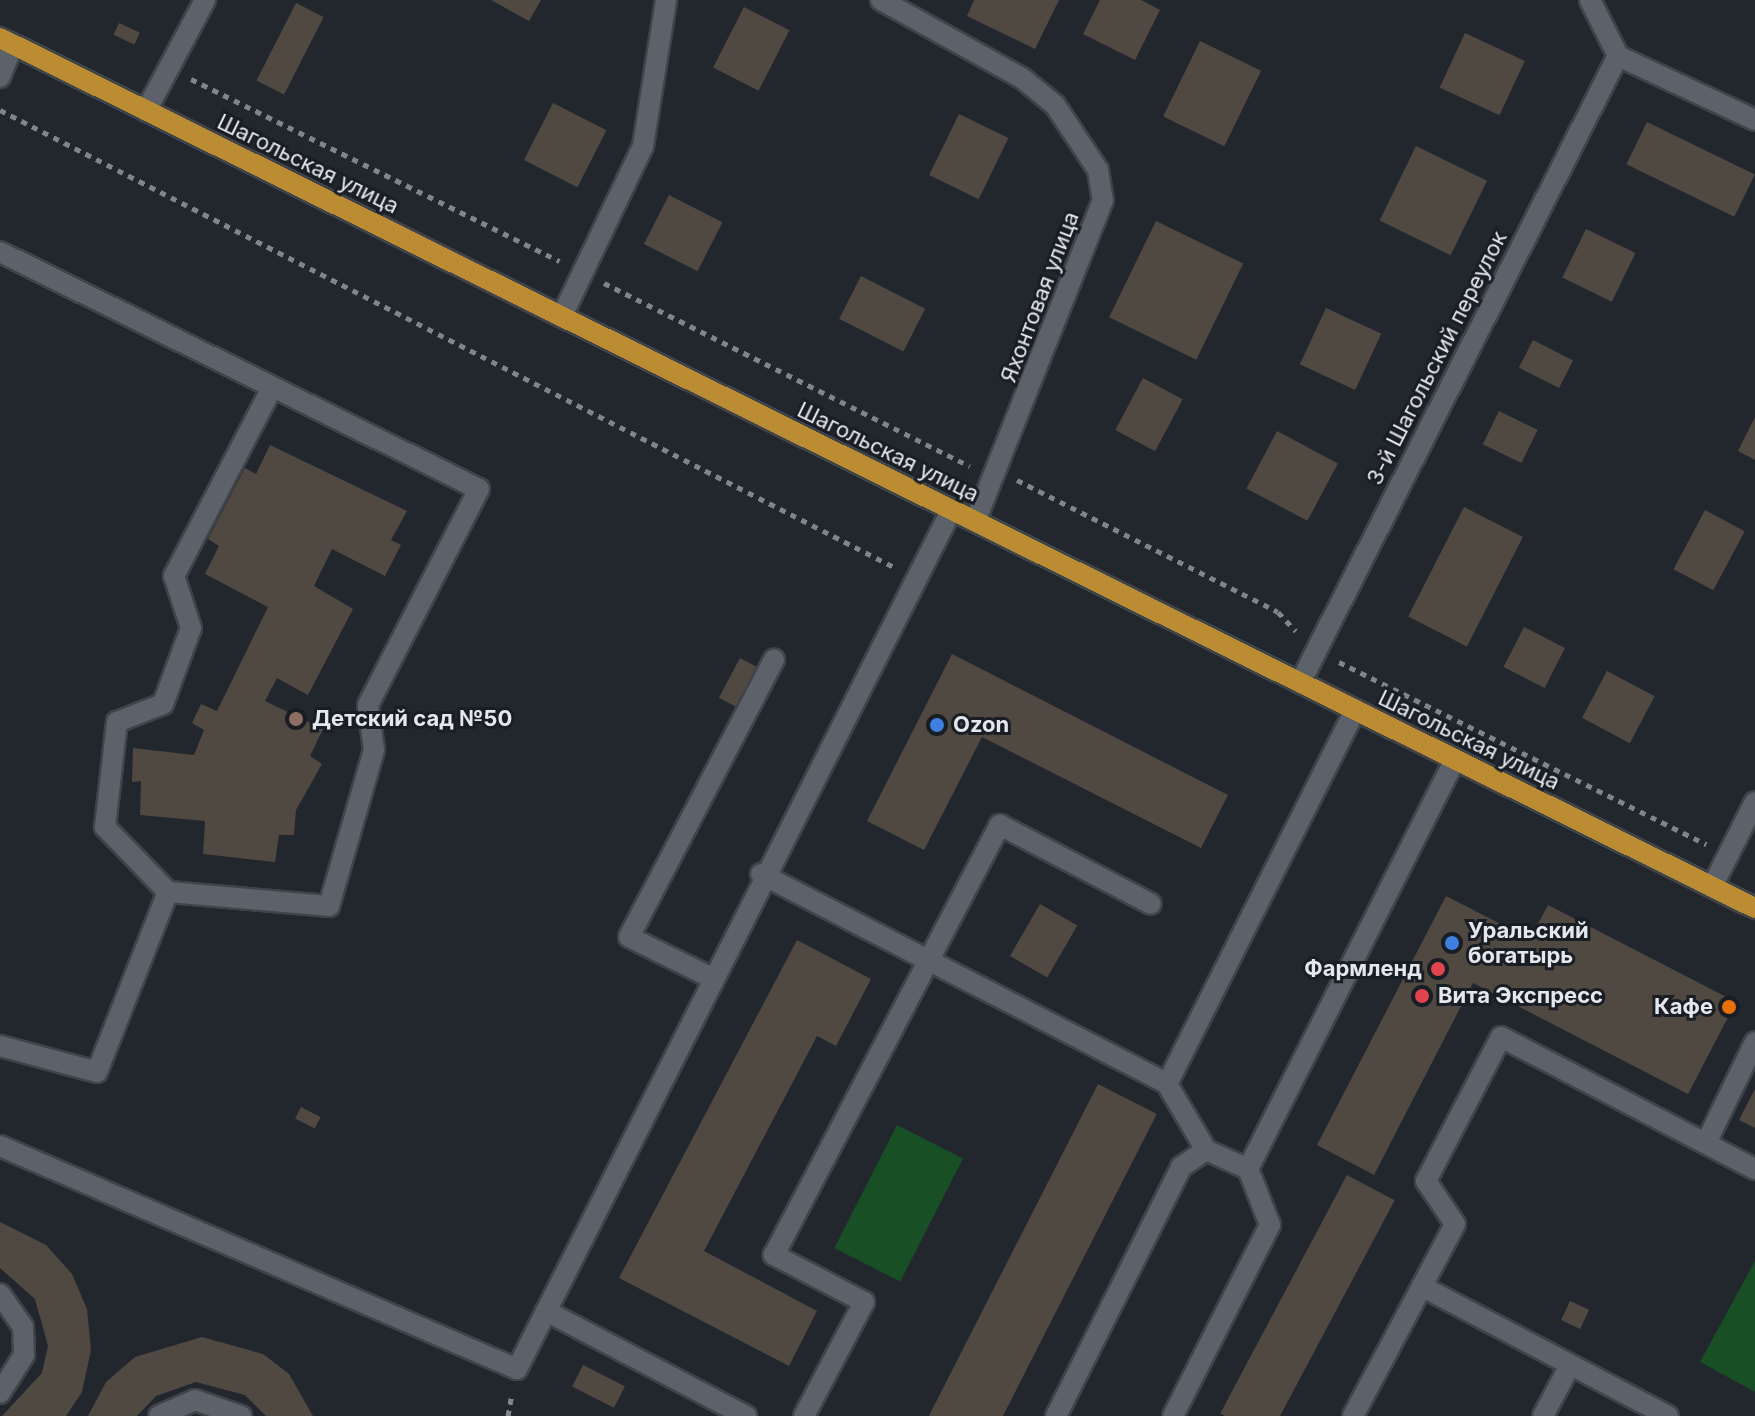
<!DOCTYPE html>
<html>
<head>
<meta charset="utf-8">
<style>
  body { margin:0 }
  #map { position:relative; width:1755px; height:1416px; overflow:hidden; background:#22272e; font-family:Inter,sans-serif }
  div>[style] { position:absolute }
  .green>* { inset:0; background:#184f24; transform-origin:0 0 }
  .building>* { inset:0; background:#504942; transform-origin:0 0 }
  .path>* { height:5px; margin-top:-2.5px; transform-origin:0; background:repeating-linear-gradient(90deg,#81858b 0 6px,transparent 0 12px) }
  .roads { filter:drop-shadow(2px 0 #404449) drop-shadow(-2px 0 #404449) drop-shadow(0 2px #404449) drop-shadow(0 -2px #404449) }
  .minor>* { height:20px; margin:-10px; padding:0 10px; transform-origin:10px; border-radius:10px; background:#5c616a }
  .major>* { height:20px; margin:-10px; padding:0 10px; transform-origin:10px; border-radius:10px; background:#bb8c32 }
  .dots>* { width:22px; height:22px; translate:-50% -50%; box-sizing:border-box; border:4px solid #191d24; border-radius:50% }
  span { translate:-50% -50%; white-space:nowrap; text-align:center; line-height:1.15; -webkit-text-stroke:6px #191d24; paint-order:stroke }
  .street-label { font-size:22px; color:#e4e7ec }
  .poi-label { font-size:22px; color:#e4e7ec; font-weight:700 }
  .left { translate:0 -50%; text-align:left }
  .right { translate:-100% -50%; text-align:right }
</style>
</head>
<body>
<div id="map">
  <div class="green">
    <div style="left:897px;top:1125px;width:74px;height:138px;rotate:27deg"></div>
    <div style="clip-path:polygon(1755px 1261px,1755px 1392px,1700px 1362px)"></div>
  </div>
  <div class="building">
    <div style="clip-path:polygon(491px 0,541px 0,529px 21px)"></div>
    <div style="clip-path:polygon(974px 0,1059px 0,1035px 49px,967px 16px)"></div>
    <div style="clip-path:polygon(1100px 0,1141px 0,1160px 10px,1135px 60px,1083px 34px)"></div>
    <div style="left:296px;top:3px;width:31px;height:87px;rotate:27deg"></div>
    <div style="left:744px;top:7px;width:51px;height:68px;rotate:27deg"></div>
    <div style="left:119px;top:23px;width:23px;height:13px;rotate:25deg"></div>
    <div style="left:1465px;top:33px;width:66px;height:60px;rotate:25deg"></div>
    <div style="left:1200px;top:41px;width:68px;height:84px;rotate:26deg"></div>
    <div style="left:553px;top:103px;width:60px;height:64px;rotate:27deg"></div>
    <div style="left:959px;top:114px;width:55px;height:68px;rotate:26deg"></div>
    <div style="left:1647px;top:122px;width:120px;height:47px;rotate:26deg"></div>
    <div style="left:1416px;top:146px;width:79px;height:83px;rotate:26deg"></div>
    <div style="left:669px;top:195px;width:60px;height:55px;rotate:27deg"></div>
    <div style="left:1156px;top:221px;width:97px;height:107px;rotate:26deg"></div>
    <div style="left:1586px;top:229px;width:55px;height:54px;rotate:26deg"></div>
    <div style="left:861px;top:276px;width:72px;height:48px;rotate:27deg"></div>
    <div style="left:1326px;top:308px;width:61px;height:62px;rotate:25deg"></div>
    <div style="left:1533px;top:340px;width:45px;height:31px;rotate:27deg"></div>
    <div style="left:1143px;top:378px;width:45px;height:59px;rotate:28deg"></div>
    <div style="left:1499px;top:411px;width:43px;height:37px;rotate:26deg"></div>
    <div style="clip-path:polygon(1755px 417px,1755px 460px,1738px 451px)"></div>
    <div style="left:1277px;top:431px;width:69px;height:65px;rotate:28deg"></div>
    <div style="clip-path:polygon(270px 445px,407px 511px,391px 540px,401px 545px,385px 576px,332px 549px,314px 586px,353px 609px,308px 695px,277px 678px,265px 701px,323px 729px,310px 756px,322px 764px,296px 810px,294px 835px,279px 835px,275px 862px,203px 854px,205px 821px,140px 815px,141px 781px,132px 782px,133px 748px,194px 755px,204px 730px,192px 723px,201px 704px,217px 711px,268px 607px,205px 574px,219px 546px,208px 539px,245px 468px,256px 474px)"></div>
    <div style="left:1464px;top:507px;width:66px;height:123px;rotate:27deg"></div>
    <div style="left:1705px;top:510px;width:45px;height:67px;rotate:28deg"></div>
    <div style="left:1524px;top:627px;width:46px;height:45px;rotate:27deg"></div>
    <div style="clip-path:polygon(952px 654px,1228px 795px,1201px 848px,982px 737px,924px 850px,867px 821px)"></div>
    <div style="left:740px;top:658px;width:21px;height:45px;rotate:28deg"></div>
    <div style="left:1607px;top:671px;width:54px;height:53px;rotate:28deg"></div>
    <div style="clip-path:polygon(1446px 896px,1530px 939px,1548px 905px,1736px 1002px,1688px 1094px,1473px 983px,1374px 1175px,1317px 1145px)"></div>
    <div style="left:1040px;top:904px;width:43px;height:60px;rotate:30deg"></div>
    <div style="clip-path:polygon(797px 940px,871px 979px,836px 1046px,817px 1036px,704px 1251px,817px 1311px,789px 1366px,619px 1278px)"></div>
    <div style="left:1098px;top:1084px;width:66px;height:374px;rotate:27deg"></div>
    <div style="clip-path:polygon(1755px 1089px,1755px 1128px,1739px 1120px)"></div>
    <div style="left:301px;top:1107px;width:22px;height:13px;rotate:27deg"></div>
    <div style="left:1347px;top:1175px;width:54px;height:270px;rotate:28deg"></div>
    <div style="clip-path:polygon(0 1222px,46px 1245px,72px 1274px,87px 1309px,91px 1350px,82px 1392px,66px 1416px,2px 1416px,42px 1373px,48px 1346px,35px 1299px,0 1268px)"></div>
    <div style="left:1570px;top:1301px;width:21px;height:21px;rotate:25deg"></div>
    <div style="clip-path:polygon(202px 1337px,263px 1354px,289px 1374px,313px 1416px,266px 1416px,245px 1395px,196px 1382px,156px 1396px,137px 1416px,88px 1416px,106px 1382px,135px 1357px)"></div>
    <div style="left:583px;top:1365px;width:47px;height:24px;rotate:27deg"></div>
  </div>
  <div class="path">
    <div style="left:191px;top:79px;width:411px;rotate:26.3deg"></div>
    <div style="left:0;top:110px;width:1004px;rotate:27.08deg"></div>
    <div style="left:604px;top:283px;width:409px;rotate:26.6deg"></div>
    <div style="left:1017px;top:480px;width:292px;rotate:26.8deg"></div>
    <div style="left:1278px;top:612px;width:26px;rotate:47deg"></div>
    <div style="left:1339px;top:662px;width:410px;rotate:26.4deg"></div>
    <div style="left:508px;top:1416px;width:22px;rotate:-80deg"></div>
  </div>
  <div class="roads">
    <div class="minor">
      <div style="left:881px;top:0;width:161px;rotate:29deg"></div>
      <div style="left:1022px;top:78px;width:43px;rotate:39.3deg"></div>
      <div style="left:1055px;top:105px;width:78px;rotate:56.5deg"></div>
      <div style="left:1098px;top:170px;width:30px;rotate:81deg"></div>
      <div style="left:1103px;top:200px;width:346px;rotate:111.7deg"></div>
      <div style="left:1590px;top:0;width:63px;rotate:63.4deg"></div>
      <div style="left:1618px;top:56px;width:151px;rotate:25deg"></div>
      <div style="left:0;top:77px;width:35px;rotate:-68deg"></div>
      <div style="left:146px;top:111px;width:126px;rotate:-62deg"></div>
      <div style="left:0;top:252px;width:534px;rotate:26.33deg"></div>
      <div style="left:479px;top:489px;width:243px;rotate:117.2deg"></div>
      <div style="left:368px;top:705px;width:45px;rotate:82.4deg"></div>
      <div style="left:374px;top:750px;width:162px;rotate:106.1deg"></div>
      <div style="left:329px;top:906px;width:162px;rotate:-175deg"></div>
      <div style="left:562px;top:316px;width:188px;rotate:-64.5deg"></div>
      <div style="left:643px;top:146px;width:148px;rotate:-81deg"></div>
      <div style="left:1300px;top:683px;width:703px;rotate:-63.11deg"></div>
      <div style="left:761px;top:874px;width:457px;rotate:27.3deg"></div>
      <div style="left:1167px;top:1084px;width:77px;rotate:59.4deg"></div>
      <div style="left:1206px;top:1150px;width:46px;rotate:24.3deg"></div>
      <div style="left:1712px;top:887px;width:95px;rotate:-63.2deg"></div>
      <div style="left:710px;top:977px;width:90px;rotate:-153.7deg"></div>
      <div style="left:629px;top:937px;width:313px;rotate:-62.4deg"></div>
      <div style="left:0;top:1046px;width:100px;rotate:15deg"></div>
      <div style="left:97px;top:1072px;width:193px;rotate:-68.5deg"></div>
      <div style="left:168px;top:892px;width:91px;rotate:-134.1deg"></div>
      <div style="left:105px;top:827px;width:106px;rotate:-83.5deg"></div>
      <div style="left:117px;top:722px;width:49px;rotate:-21.4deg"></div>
      <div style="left:163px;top:704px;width:81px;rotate:-69.8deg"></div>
      <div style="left:191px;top:628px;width:55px;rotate:-108.1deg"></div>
      <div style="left:174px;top:576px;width:210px;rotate:-62.5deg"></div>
      <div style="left:1167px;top:1084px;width:419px;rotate:-63.3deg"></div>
      <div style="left:1706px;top:1143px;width:112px;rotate:-64.1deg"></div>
      <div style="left:0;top:1146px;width:563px;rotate:23.33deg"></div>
      <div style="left:517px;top:1369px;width:962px;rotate:-63.17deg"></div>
      <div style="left:1423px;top:1287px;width:277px;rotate:27.8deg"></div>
      <div style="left:0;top:1294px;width:40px;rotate:55.1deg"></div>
      <div style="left:23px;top:1327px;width:28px;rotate:88deg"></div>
      <div style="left:24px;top:1355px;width:45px;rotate:122.3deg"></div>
      <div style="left:546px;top:1311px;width:226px;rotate:27.7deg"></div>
      <div style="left:159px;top:1416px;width:39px;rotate:-24deg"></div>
      <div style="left:195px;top:1400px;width:49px;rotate:19.2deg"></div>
      <div style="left:804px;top:1416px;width:129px;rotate:-62.2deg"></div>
      <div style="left:864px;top:1302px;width:102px;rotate:-152.4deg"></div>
      <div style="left:774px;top:1255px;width:486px;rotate:-62.3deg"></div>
      <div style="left:1000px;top:825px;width:170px;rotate:27.6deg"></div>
      <div style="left:1056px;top:1416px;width:279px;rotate:-63.3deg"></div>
      <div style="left:1181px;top:1167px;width:30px;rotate:-34deg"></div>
      <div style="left:1173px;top:1416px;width:214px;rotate:-63.1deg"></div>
      <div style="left:1270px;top:1225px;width:60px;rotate:-111.4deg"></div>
      <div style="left:1248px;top:1169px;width:458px;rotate:-63.2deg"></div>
      <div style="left:1353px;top:1416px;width:217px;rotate:-62deg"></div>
      <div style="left:1455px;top:1224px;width:52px;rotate:-124deg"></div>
      <div style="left:1426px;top:1181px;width:162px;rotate:-62.5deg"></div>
      <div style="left:1501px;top:1037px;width:286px;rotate:27.5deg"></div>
      <div style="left:1543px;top:1416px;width:55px;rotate:-62deg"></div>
    </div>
    <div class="major">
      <div style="left:0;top:38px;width:1959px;rotate:26.37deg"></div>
    </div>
  </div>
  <div class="dots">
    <div style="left:296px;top:719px;background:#8d6e63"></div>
    <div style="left:937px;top:725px;background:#3f7fe0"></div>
    <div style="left:1452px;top:943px;background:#3f7fe0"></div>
    <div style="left:1438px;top:969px;background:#e0444e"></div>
    <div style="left:1422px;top:996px;background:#e0444e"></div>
    <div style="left:1729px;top:1007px;background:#e8710a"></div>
  </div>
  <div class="street-label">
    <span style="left:308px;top:164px;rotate:26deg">Шагольская улица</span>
    <span style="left:1040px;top:297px;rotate:-69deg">Яхонтовая улица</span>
    <span style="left:1437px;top:358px;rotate:-63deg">3-й Шагольский переулок</span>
    <span style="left:888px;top:452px;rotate:26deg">Шагольская улица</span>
    <span style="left:1469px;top:740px;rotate:26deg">Шагольская улица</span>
  </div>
  <div class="poi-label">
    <span class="left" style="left:312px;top:719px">Детский сад №50</span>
    <span class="left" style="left:953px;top:725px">Ozon</span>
    <span class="left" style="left:1468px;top:943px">Уральский<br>богатырь</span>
    <span class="right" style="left:1422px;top:969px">Фармленд</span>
    <span class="left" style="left:1438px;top:996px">Вита Экспресс</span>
    <span class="right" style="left:1713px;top:1007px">Кафе</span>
  </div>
</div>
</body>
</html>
